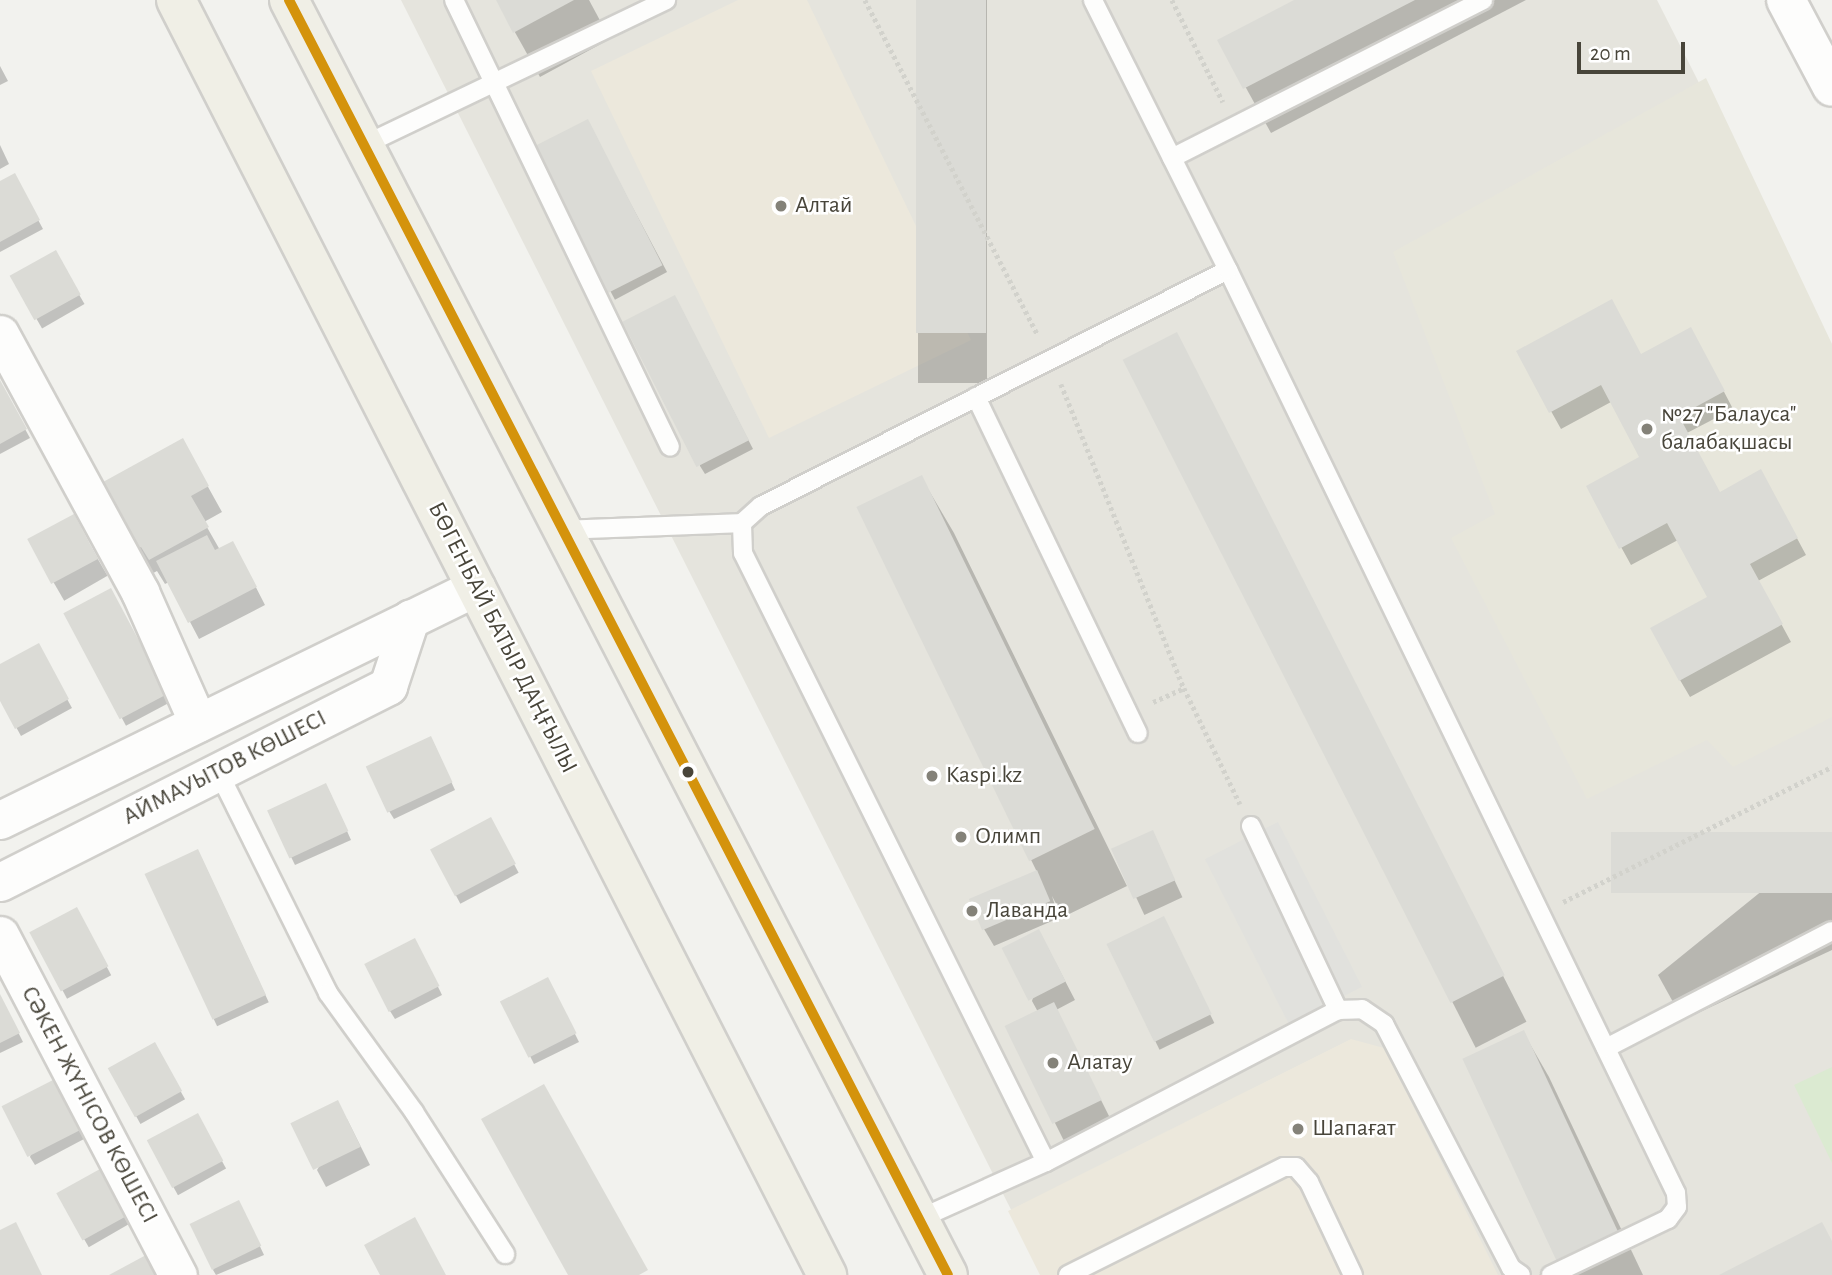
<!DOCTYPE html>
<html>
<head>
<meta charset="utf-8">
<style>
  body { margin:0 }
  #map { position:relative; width:1832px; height:1275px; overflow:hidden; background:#f2f2ee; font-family:"Alegreya Sans",sans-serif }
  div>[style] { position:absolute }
  .residential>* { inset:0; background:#e5e4dd }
  .commercial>* { inset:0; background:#ece8dc }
  .education>* { inset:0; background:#e7e6db }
  .green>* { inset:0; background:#dbead1 }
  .parking>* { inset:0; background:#e1e1dd; transform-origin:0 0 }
  .shadow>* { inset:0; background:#0003; transform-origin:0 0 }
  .building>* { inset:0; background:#dbdbd6; transform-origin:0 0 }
  .path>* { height:4.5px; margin-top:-2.25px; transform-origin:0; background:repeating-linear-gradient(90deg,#d2d2cc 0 3.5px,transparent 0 7px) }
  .roads { filter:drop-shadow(2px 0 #d0cfcb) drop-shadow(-2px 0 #d0cfcb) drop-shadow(0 2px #d0cfcb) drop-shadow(0 -2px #d0cfcb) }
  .service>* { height:18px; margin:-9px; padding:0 9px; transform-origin:9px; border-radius:9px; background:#fdfdfc }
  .minor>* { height:37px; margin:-18.5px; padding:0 18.5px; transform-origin:18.5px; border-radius:18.5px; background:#fdfdfc }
  .tertiary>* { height:38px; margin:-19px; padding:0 19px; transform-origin:19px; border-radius:19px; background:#fdfdfc }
  .primary>* { height:38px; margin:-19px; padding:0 19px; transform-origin:19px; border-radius:19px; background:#f0efe6 }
  .bus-1>* { height:10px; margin:-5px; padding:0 5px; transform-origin:5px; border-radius:5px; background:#d4930c }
  .dots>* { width:19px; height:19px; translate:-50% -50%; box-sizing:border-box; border:4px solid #fff; border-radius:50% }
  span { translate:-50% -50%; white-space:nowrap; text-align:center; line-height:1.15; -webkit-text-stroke:5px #fff; paint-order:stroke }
  .poi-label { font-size:24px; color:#48453a }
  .left { translate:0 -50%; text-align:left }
  .street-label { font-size:24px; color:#48453a }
  .scale { position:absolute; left:1577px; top:42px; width:108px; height:32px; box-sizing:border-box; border:4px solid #48453a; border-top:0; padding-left:9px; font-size:21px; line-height:24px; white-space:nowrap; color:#48453a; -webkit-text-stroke:5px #fff; paint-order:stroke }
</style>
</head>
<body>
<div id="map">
  <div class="residential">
    <div style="clip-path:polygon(401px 0,1657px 0,1832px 345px,1832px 1275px,1044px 1275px)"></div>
  </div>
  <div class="commercial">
    <div style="clip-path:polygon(738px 0,807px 0,971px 340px,769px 438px,591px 71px)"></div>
    <div style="clip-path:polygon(1351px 1039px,1384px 1048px,1498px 1275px,1040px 1275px,1008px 1211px)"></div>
  </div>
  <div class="education">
    <div style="clip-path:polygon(1706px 78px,1832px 344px,1832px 717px,1733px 767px,1707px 740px,1587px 799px,1451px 538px,1495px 514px,1393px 252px)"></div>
  </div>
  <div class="green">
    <div style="clip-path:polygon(1832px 1067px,1832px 1163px,1794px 1085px)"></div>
  </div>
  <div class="parking">
    <div style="left:1278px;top:822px;width:185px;height:82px;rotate:63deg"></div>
  </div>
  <div class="shadow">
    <div style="clip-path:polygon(497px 0,589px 0,610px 39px,540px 77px)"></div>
    <div style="left:918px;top:0;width:69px;height:383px"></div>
    <div style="clip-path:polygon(1298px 0,1526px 0,1271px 133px,1220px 41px)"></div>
    <div style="clip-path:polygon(0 66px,8px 81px,0 85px)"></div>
    <div style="left:591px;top:129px;width:162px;height:59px;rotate:62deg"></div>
    <div style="clip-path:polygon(0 145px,9px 164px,0 169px)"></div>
    <div style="clip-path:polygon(14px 175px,43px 229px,0 252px,0 183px)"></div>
    <div style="left:55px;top:253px;width:59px;height:49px;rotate:60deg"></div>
    <div style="clip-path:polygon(679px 305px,753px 449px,705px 474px,700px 466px)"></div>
    <div style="left:1176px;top:334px;width:772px;height:57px;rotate:63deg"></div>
    <div style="clip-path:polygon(1700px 346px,1733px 409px,1687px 433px,1720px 494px,1770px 488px,1806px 555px,1758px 581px,1791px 642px,1690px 697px,1680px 680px,1709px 598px,1678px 540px,1631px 565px,1588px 487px,1641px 458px,1611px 402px,1561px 429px,1518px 352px,1641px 356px)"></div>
    <div style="clip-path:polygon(0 384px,30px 438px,0 454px)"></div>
    <div style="clip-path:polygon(182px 440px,222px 512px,204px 522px,220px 550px,242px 560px,265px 605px,199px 639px,169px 582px,165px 584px,157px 571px,146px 577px,96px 487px)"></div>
    <div style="clip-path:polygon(921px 477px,954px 533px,1127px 886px,1063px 917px,1052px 896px,1059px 918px,994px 946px,984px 929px,1037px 872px,858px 508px)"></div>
    <div style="left:73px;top:516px;width:69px;height:50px;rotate:60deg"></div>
    <div style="left:111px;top:591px;width:126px;height:50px;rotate:62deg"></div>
    <div style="clip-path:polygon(38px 646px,72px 708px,21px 736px,0 698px,0 666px)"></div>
    <div style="clip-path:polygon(435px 746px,455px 790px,394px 819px,389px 811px)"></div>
    <div style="clip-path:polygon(330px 793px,351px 840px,295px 865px,269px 812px)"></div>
    <div style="left:490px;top:819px;width:61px;height:66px;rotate:62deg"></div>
    <div style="left:1152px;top:832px;width:72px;height:42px;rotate:65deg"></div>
    <div style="clip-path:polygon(1832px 834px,1832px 950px,1683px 1020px,1658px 975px)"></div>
    <div style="left:202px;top:859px;width:158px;height:57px;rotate:65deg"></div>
    <div style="left:76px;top:909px;width:75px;height:50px;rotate:62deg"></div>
    <div style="left:1167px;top:926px;width:108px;height:61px;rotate:64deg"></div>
    <div style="clip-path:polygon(419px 948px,442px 995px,395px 1019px,390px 1011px)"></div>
    <div style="clip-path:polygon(1048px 948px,1075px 1000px,1056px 1010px,1114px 1126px,1068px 1149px,1007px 1027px,1038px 1012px,1032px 1001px)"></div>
    <div style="clip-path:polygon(552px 988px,579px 1042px,534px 1064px,530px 1056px)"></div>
    <div style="clip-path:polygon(0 996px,23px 1042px,0 1053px)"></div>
    <div style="clip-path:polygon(1523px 1032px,1549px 1077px,1643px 1275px,1568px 1275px)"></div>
    <div style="left:155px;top:1045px;width:62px;height:51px;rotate:61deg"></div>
    <div style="clip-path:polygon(54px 1082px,84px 1139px,35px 1165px,30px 1157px)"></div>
    <div style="left:197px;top:1116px;width:60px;height:55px;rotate:61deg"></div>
    <div style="clip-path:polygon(347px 1119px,370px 1165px,326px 1187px,317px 1170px)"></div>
    <div style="left:99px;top:1171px;width:61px;height:47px;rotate:60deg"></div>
    <div style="clip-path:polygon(243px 1210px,264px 1255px,216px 1275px,213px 1270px)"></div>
  </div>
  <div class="building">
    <div style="clip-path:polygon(496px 0,574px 0,513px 33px)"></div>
    <div style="left:916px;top:0;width:70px;height:333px"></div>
    <div style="clip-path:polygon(1294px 0,1415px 0,1243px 89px,1217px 40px)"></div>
    <div style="left:588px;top:119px;width:164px;height:63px;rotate:63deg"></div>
    <div style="clip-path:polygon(15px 173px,40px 220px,0 242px,0 181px)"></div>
    <div style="left:56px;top:250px;width:51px;height:53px;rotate:61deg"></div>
    <div style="left:675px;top:295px;width:163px;height:59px;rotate:63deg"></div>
    <div style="clip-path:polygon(1612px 299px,1641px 354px,1691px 327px,1725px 391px,1679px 416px,1720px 492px,1761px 469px,1798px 538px,1750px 564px,1783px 624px,1679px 681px,1650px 628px,1707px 597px,1667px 523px,1619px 549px,1586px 486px,1639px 457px,1601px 385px,1549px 413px,1516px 351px)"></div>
    <div style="left:1177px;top:332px;width:722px;height:61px;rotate:63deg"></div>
    <div style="clip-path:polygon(0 380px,27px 429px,0 444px)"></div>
    <div style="clip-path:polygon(183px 438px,209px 486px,191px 496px,209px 527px,149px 560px,141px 547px,130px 553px,94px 487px)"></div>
    <div style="left:922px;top:475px;width:394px;height:73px;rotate:64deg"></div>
    <div style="left:74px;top:514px;width:51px;height:53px;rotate:62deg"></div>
    <div style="clip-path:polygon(207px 535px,215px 550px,233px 541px,257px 587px,188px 623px,156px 561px)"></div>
    <div style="left:111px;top:588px;width:120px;height:54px;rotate:62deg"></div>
    <div style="clip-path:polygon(39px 643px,69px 699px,15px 729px,0 701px,0 664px)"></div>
    <div style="left:431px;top:736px;width:51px;height:72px;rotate:65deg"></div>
    <div style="left:326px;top:783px;width:53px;height:65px;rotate:65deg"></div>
    <div style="left:491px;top:817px;width:53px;height:69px;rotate:62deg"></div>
    <div style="left:1153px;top:830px;width:55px;height:46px;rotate:66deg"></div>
    <div style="left:1832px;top:832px;width:61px;height:221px;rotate:90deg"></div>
    <div style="left:198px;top:849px;width:161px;height:59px;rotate:65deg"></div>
    <div style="left:1037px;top:870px;width:34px;height:74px;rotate:67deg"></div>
    <div style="left:77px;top:907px;width:67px;height:54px;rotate:62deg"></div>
    <div style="left:1164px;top:916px;width:109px;height:64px;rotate:64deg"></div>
    <div style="left:1039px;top:929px;width:59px;height:42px;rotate:63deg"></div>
    <div style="left:415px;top:938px;width:54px;height:57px;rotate:63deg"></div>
    <div style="left:548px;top:977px;width:63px;height:54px;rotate:63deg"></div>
    <div style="clip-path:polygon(0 994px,20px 1033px,0 1043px)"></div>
    <div style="left:1054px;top:1002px;width:109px;height:55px;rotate:64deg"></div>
    <div style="left:1524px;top:1030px;width:227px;height:68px;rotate:65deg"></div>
    <div style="left:155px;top:1042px;width:56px;height:54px;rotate:61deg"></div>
    <div style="left:55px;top:1079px;width:57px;height:60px;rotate:63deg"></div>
    <div style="clip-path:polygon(544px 1084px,648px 1270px,639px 1275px,568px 1275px,481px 1119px)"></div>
    <div style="left:338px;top:1100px;width:52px;height:53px;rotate:64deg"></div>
    <div style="left:198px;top:1113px;width:54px;height:58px;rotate:62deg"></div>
    <div style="left:100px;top:1169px;width:54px;height:50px;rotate:61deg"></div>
    <div style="left:239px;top:1200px;width:51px;height:55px;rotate:64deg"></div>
    <div style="clip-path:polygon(415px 1217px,446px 1275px,380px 1275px,364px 1245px)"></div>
    <div style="clip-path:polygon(16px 1222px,42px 1275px,0 1275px,0 1230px)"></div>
    <div style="clip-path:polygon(1822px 1222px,1832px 1241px,1832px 1275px,1719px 1275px)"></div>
    <div style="clip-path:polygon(146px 1255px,157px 1275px,109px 1275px)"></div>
  </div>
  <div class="path">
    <div style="left:865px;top:0;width:377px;rotate:62.7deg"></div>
    <div style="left:1172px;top:0;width:114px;rotate:63.4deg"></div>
    <div style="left:1061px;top:384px;width:328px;rotate:68deg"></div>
    <div style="left:1184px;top:688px;width:129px;rotate:64.2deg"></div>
    <div style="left:1153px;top:702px;width:34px;rotate:-24deg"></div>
    <div style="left:1563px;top:902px;width:301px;rotate:-26.7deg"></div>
  </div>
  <div class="roads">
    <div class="service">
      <div style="left:454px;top:0;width:496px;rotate:64.2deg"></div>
      <div style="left:364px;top:145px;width:335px;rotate:-25.6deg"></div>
      <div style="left:1172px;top:158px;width:349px;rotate:-26.9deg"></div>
      <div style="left:1228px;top:270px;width:1026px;rotate:64.11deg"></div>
      <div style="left:1676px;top:1193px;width:14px;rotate:86deg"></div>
      <div style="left:1677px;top:1207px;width:15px;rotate:127deg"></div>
      <div style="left:1668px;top:1219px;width:130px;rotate:154.4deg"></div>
      <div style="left:976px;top:397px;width:373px;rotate:64.3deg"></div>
      <div style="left:563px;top:530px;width:179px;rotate:-2.2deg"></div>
      <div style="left:218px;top:771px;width:248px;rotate:63.6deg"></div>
      <div style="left:328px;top:993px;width:147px;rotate:54.1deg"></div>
      <div style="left:414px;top:1112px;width:169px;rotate:57.3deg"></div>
      <div style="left:1251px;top:826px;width:204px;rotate:64.7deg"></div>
      <div style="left:1606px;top:1048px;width:254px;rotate:-27.4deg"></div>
      <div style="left:1046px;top:1162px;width:680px;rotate:-116.45deg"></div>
      <div style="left:743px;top:553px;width:30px;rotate:-92deg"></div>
      <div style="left:742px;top:523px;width:25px;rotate:-42deg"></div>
      <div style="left:761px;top:506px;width:523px;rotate:-26.81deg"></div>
      <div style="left:1228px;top:270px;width:302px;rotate:-116.6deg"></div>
      <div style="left:919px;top:1219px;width:139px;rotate:-24.2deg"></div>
      <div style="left:1046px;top:1162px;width:329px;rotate:-27.5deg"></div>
      <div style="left:1338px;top:1010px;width:24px;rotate:-2deg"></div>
      <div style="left:1362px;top:1009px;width:27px;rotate:34deg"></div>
      <div style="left:1384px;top:1024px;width:275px;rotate:62.5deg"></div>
      <div style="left:1511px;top:1268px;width:12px;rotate:35deg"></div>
      <div style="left:1068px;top:1275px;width:241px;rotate:-26.6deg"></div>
      <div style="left:1284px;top:1167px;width:12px"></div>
      <div style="left:1296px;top:1167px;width:20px;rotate:49deg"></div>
      <div style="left:1309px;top:1182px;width:103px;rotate:64.7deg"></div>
    </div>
    <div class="minor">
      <div style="left:0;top:334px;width:294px;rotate:61.5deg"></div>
      <div style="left:140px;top:592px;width:143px;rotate:66.1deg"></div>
      <div style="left:0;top:820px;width:530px;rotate:-26.08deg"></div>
      <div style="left:0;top:882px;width:435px;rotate:-26.8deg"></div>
      <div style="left:388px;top:686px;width:71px;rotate:-71.8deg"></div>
      <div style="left:0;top:935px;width:384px;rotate:62.4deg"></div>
    </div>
    <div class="tertiary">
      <div style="left:1786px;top:0;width:98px;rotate:62.1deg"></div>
    </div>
    <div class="primary">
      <div style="left:176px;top:0;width:1432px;rotate:62.95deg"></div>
      <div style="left:289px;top:0;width:1435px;rotate:62.67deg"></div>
    </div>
  </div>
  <div class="bus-1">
    <div style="left:289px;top:0;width:1435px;rotate:62.67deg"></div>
  </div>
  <div class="dots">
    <div style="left:781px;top:206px;background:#848279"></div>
    <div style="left:1647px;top:429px;background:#848279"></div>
    <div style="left:688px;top:772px;background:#48453a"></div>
    <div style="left:932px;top:776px;background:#848279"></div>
    <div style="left:961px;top:837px;background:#848279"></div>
    <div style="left:972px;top:911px;background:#848279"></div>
    <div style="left:1053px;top:1063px;background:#848279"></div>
    <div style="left:1298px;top:1129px;background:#848279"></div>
  </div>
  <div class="poi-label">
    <span class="left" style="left:795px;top:206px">Алтай</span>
    <span class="left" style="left:1661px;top:429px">№27 "Балауса"<br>балабақшасы</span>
    <span class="left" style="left:946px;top:776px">Kaspi.kz</span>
    <span class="left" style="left:975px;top:837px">Олимп</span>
    <span class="left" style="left:986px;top:911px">Лаванда</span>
    <span class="left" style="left:1067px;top:1063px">Алатау</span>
    <span class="left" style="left:1312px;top:1129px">Шапағат</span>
  </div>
  <div class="street-label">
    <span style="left:502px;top:638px;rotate:63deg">БӨГЕНБАЙ БАТЫР ДАҢҒЫЛЫ</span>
    <span style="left:225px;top:768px;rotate:-27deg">АЙМАУЫТОВ КӨШЕСІ</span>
    <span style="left:89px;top:1105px;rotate:62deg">СӘКЕН ЖҮНІСОВ КӨШЕСІ</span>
  </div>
  <div class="scale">20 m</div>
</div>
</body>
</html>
